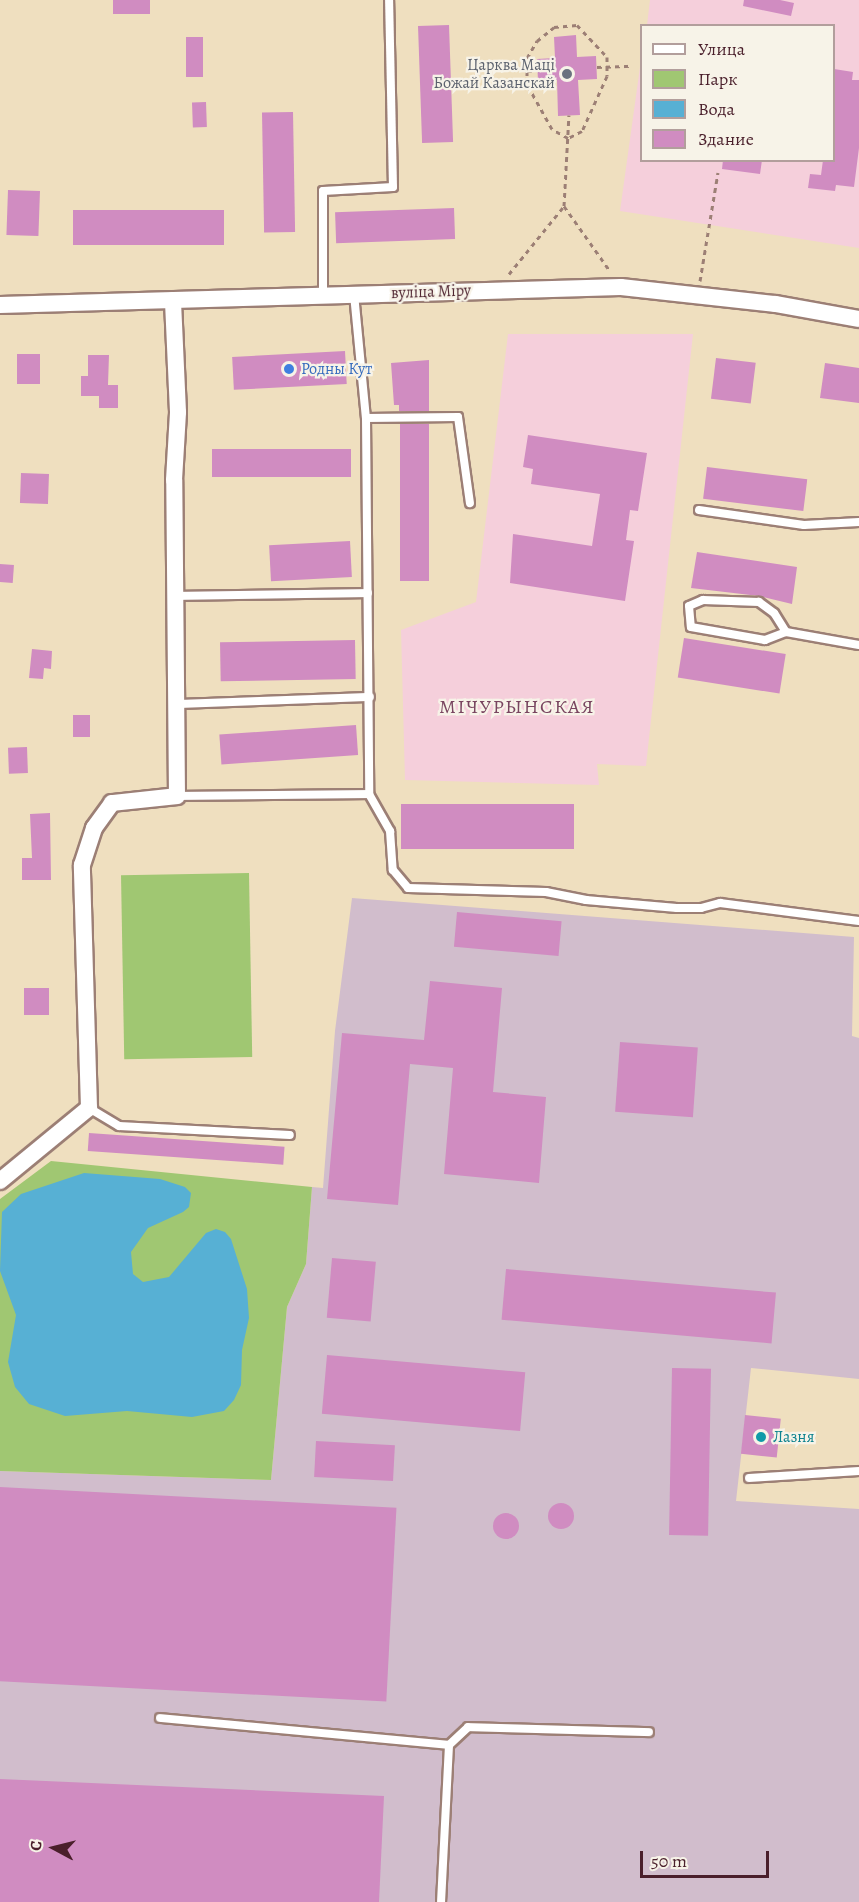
<!DOCTYPE html>
<html>
<head>
<meta charset="utf-8">
<style>
  body { margin:0 }
  #map { position:relative; width:859px; height:1902px; overflow:hidden; background:#efdfbf; font-family:Alegreya,serif }
  div>[style] { position:absolute }
  .built>* { inset:0; background:#f5cfdb }
  .industrial>* { inset:0; background:#d1bdcc }
  .green>* { inset:0; background:#a0c772; transform-origin:0 0 }
  .water>* { inset:0; background:#57b0d4 }
  .building>* { inset:0; background:#d08cc1; transform-origin:0 0 }
  .round { border-radius:50% }
  .path>* { height:3px; margin-top:-1.5px; transform-origin:0; background:repeating-linear-gradient(90deg,#9c7f75 0 4.5px,transparent 0 9px) }
  .roads { filter:drop-shadow(2px 0 #9c7f75) drop-shadow(-2px 0 #9c7f75) drop-shadow(0 2px #9c7f75) drop-shadow(0 -2px #9c7f75) }
  .lane>* { height:8px; margin:-4px; padding:0 4px; transform-origin:4px; border-radius:4px; background:#fff }
  .street>* { height:16px; margin:-8px; padding:0 8px; transform-origin:8px; border-radius:8px; background:#fff }
  .dots>* { width:16px; height:16px; translate:-50% -50%; box-sizing:border-box; border:3px solid #f7f3e8; border-radius:50% }
  span { translate:-50% -50%; white-space:nowrap; text-align:center; line-height:1.15; -webkit-text-stroke:4.5px #f7f3e8; paint-order:stroke }
  .worship-label { font-size:16px; color:#5b616d }
  .right { translate:-100% -50%; text-align:right }
  .street-label { font-size:16px; color:#4a1f2b }
  .shop-label { font-size:16px; color:#366cbe }
  .left { translate:0 -50%; text-align:left }
  .culture-label { font-size:16px; color:#0d838f }
  .quarter-label { font-size:20px; color:#794560; letter-spacing:1.5px }
  .legend { position:absolute; left:640px; top:24px; width:195px; height:138px; box-sizing:border-box; background:#f7f3e8; border:2px solid #b29e9c; margin:0; padding:8px 10px; list-style:none; font-size:18px; color:#4a1f2b }
  .legend li { display:flex; align-items:center; gap:12px; height:30px }
  .legend b { width:30px; border:2px solid #b29e9c }
  .north { position:absolute; left:24px; top:1818px; width:60px; height:60px; -webkit-text-stroke:4px #f7f3e8; paint-order:stroke; rotate:277deg; font-size:16px; font-weight:700; line-height:24px; text-align:center; color:#4a1f2b }
  .north::after { content:''; display:block; margin:auto; width:21px; height:27px; background:#4a1f2b; clip-path:polygon(50% 0,100% 100%,50% 72%,0 100%) }
  .scale { position:absolute; left:640px; top:1851px; width:129px; height:27px; box-sizing:border-box; border:3px solid #4a1f2b; border-top:0; padding-left:8px; font-size:18px; line-height:21px; white-space:nowrap; color:#4a1f2b; -webkit-text-stroke:4px #f7f3e8; paint-order:stroke }
</style>
</head>
<body>
<div id="map">
  <div class="built">
    <div style="clip-path:polygon(650px 0,859px 0,859px 248px,620px 211px,641px 60px,642px 160px,834px 160px,834px 26px,647px 25px)"></div>
    <div style="clip-path:polygon(508px 334px,693px 334px,646px 766px,597px 764px,599px 785px,405px 780px,401px 630px,476px 602px)"></div>
  </div>
  <div class="industrial">
    <div style="clip-path:polygon(352px 898px,854px 937px,852px 1036px,859px 1038px,859px 1379px,751px 1368px,736px 1501px,859px 1509px,859px 1902px,0 1902px,0 1471px,271px 1480px,287px 1307px,306px 1264px,312px 1187px,323px 1188px,335px 1031px)"></div>
  </div>
  <div class="green">
    <div style="left:249px;top:873px;width:184px;height:128px;rotate:89deg"></div>
    <div style="clip-path:polygon(51px 1161px,312px 1187px,306px 1264px,287px 1307px,271px 1480px,0 1471px,0 1199px)"></div>
  </div>
  <div class="water">
    <div style="clip-path:polygon(84px 1173px,160px 1179px,185px 1187px,191px 1193px,189px 1207px,183px 1212px,148px 1228px,131px 1252px,133px 1274px,143px 1282px,169px 1277px,206px 1233px,216px 1229px,225px 1232px,231px 1239px,247px 1289px,249px 1318px,242px 1350px,241px 1385px,234px 1400px,224px 1411px,192px 1417px,127px 1411px,65px 1416px,29px 1404px,15px 1387px,8px 1362px,16px 1315px,0 1271px,2px 1212px,21px 1194px)"></div>
  </div>
  <div class="building">
    <div style="left:113px;top:0;width:37px;height:14px"></div>
    <div style="clip-path:polygon(744px 0,780px 0,794px 3px,791px 16px,743px 6px)"></div>
    <div style="left:449px;top:25px;width:117px;height:31px;rotate:88deg"></div>
    <div style="clip-path:polygon(576px 35px,577px 57px,596px 56px,597px 79px,578px 80px,580px 115px,558px 116px,557px 80px,538px 81px,537px 59px,555px 58px,554px 37px)"></div>
    <div style="left:186px;top:37px;width:17px;height:40px"></div>
    <div style="clip-path:polygon(834px 69px,853px 72px,852px 80px,859px 80px,859px 148px,854px 187px,836px 185px,835px 191px,808px 188px,810px 174px,821px 175px,823px 160px,834px 160px)"></div>
    <div style="left:206px;top:102px;width:25px;height:14px;rotate:88deg"></div>
    <div style="left:293px;top:112px;width:120px;height:31px;rotate:89deg"></div>
    <div style="clip-path:polygon(723px 160px,762px 160px,760px 174px,722px 169px)"></div>
    <div style="left:8px;top:190px;width:32px;height:45px;rotate:2deg"></div>
    <div style="left:454px;top:208px;width:31px;height:119px;rotate:88deg"></div>
    <div style="left:224px;top:210px;width:35px;height:151px;rotate:90deg"></div>
    <div style="left:345px;top:351px;width:33px;height:113px;rotate:87deg"></div>
    <div style="left:17px;top:354px;width:23px;height:30px"></div>
    <div style="clip-path:polygon(88px 355px,109px 355px,108px 385px,118px 385px,118px 408px,99px 408px,99px 396px,81px 396px,81px 376px,88px 376px)"></div>
    <div style="left:716px;top:358px;width:40px;height:41px;rotate:7deg"></div>
    <div style="clip-path:polygon(429px 360px,429px 411px,399px 411px,399px 405px,394px 405px,391px 363px)"></div>
    <div style="clip-path:polygon(825px 363px,859px 368px,859px 403px,820px 398px)"></div>
    <div style="left:400px;top:424px;width:29px;height:157px"></div>
    <div style="clip-path:polygon(528px 435px,647px 453px,638px 511px,630px 510px,626px 540px,634px 541px,625px 601px,510px 583px,513px 534px,592px 546px,600px 494px,531px 484px,533px 469px,523px 467px)"></div>
    <div style="left:351px;top:449px;width:28px;height:139px;rotate:90deg"></div>
    <div style="left:707px;top:467px;width:101px;height:32px;rotate:7deg"></div>
    <div style="left:21px;top:473px;width:28px;height:30px;rotate:2deg"></div>
    <div style="left:350px;top:541px;width:36px;height:81px;rotate:87deg"></div>
    <div style="clip-path:polygon(697px 552px,797px 567px,792px 604px,759px 596px,691px 588px)"></div>
    <div style="left:0;top:564px;width:14px;height:18px;rotate:4deg"></div>
    <div style="left:684px;top:638px;width:103px;height:40px;rotate:9deg"></div>
    <div style="left:355px;top:640px;width:39px;height:135px;rotate:89deg"></div>
    <div style="clip-path:polygon(32px 649px,52px 651px,51px 669px,44px 668px,43px 679px,29px 678px)"></div>
    <div style="left:73px;top:715px;width:17px;height:22px"></div>
    <div style="left:356px;top:725px;width:30px;height:137px;rotate:86deg"></div>
    <div style="left:27px;top:747px;width:26px;height:19px;rotate:88deg"></div>
    <div style="left:574px;top:804px;width:45px;height:173px;rotate:90deg"></div>
    <div style="clip-path:polygon(50px 813px,51px 880px,22px 880px,22px 858px,32px 858px,30px 814px)"></div>
    <div style="left:457px;top:912px;width:105px;height:35px;rotate:5deg"></div>
    <div style="clip-path:polygon(430px 981px,502px 988px,493px 1092px,546px 1097px,539px 1183px,444px 1174px,453px 1068px,410px 1064px,398px 1205px,327px 1199px,342px 1033px,424px 1040px)"></div>
    <div style="left:24px;top:988px;width:25px;height:27px"></div>
    <div style="left:620px;top:1042px;width:78px;height:70px;rotate:4deg"></div>
    <div style="left:89px;top:1133px;width:196px;height:18px;rotate:4deg"></div>
    <div style="left:332px;top:1258px;width:44px;height:60px;rotate:5deg"></div>
    <div style="left:506px;top:1269px;width:271px;height:51px;rotate:5deg"></div>
    <div style="left:327px;top:1355px;width:199px;height:59px;rotate:5deg"></div>
    <div style="left:672px;top:1368px;width:39px;height:167px;rotate:1deg"></div>
    <div style="left:745px;top:1415px;width:36px;height:39px;rotate:6deg"></div>
    <div style="left:316px;top:1441px;width:79px;height:36px;rotate:3deg"></div>
    <div style="left:0;top:1487px;width:397px;height:194px;rotate:3deg"></div>
    <div class="round" style="left:548px;top:1503px;width:26px;height:26px"></div>
    <div class="round" style="left:493px;top:1513px;width:26px;height:26px"></div>
    <div style="clip-path:polygon(0 1779px,384px 1796px,379px 1902px,0 1902px)"></div>
  </div>
  <div class="path">
    <div style="left:577px;top:25px;width:44px;rotate:46.8deg"></div>
    <div style="left:607px;top:57px;width:19px;rotate:90deg"></div>
    <div style="left:607px;top:76px;width:60px;rotate:114.4deg"></div>
    <div style="left:582px;top:131px;width:16px;rotate:153deg"></div>
    <div style="left:568px;top:138px;width:18px;rotate:-151deg"></div>
    <div style="left:552px;top:129px;width:51px;rotate:-119.1deg"></div>
    <div style="left:527px;top:84px;width:26px;rotate:-90deg"></div>
    <div style="left:527px;top:58px;width:20px;rotate:-60deg"></div>
    <div style="left:537px;top:41px;width:22px;rotate:-39deg"></div>
    <div style="left:554px;top:27px;width:23px;rotate:-5deg"></div>
    <div style="left:597px;top:67px;width:36px;rotate:-2deg"></div>
    <div style="left:527px;top:71px;width:10px;rotate:-6deg"></div>
    <div style="left:564px;top:206px;width:91px;rotate:-86.9deg"></div>
    <div style="left:509px;top:274px;width:87px;rotate:-51deg"></div>
    <div style="left:564px;top:206px;width:80px;rotate:54.7deg"></div>
    <div style="left:700px;top:281px;width:110px;rotate:-80.6deg"></div>
  </div>
  <div class="roads">
    <div class="lane">
      <div style="left:354px;top:294px;width:125px;rotate:84.5deg"></div>
      <div style="left:366px;top:418px;width:376px;rotate:89.5deg"></div>
      <div style="left:369px;top:794px;width:43px;rotate:60.4deg"></div>
      <div style="left:390px;top:831px;width:39px;rotate:86deg"></div>
      <div style="left:393px;top:870px;width:23px;rotate:50deg"></div>
      <div style="left:408px;top:888px;width:138px;rotate:1.7deg"></div>
      <div style="left:546px;top:892px;width:41px;rotate:11.3deg"></div>
      <div style="left:586px;top:900px;width:91px;rotate:5deg"></div>
      <div style="left:677px;top:908px;width:24px"></div>
      <div style="left:701px;top:908px;width:20px;rotate:-15deg"></div>
      <div style="left:720px;top:903px;width:140px;rotate:7.4deg"></div>
      <div style="left:323px;top:295px;width:104px;rotate:-90deg"></div>
      <div style="left:323px;top:191px;width:70px;rotate:-3.3deg"></div>
      <div style="left:393px;top:187px;width:187px;rotate:-91.2deg"></div>
      <div style="left:366px;top:418px;width:92px;rotate:-0.6deg"></div>
      <div style="left:458px;top:417px;width:87px;rotate:82.1deg"></div>
      <div style="left:699px;top:510px;width:106px;rotate:8.1deg"></div>
      <div style="left:804px;top:525px;width:55px;rotate:-3.1deg"></div>
      <div style="left:175px;top:596px;width:193px;rotate:-0.9deg"></div>
      <div style="left:786px;top:632px;width:22px;rotate:-122deg"></div>
      <div style="left:774px;top:613px;width:19px;rotate:-144deg"></div>
      <div style="left:759px;top:602px;width:56px;rotate:-178deg"></div>
      <div style="left:703px;top:600px;width:15px;rotate:157deg"></div>
      <div style="left:689px;top:606px;width:21px;rotate:85deg"></div>
      <div style="left:691px;top:627px;width:75px;rotate:10deg"></div>
      <div style="left:765px;top:640px;width:22px;rotate:-21deg"></div>
      <div style="left:786px;top:632px;width:74px;rotate:10.1deg"></div>
      <div style="left:176px;top:704px;width:194px;rotate:-2.1deg"></div>
      <div style="left:177px;top:796px;width:192px;rotate:-0.6deg"></div>
      <div style="left:89px;top:1108px;width:35px;rotate:31deg"></div>
      <div style="left:119px;top:1126px;width:171px;rotate:3deg"></div>
      <div style="left:749px;top:1478px;width:110px;rotate:-3.6deg"></div>
      <div style="left:160px;top:1718px;width:290px;rotate:5.3deg"></div>
      <div style="left:449px;top:1745px;width:157px;rotate:92.9deg"></div>
      <div style="left:449px;top:1745px;width:26px;rotate:-43deg"></div>
      <div style="left:468px;top:1727px;width:181px;rotate:1.6deg"></div>
    </div>
    <div class="street">
      <div style="left:0;top:305px;width:621px;rotate:-1.66deg"></div>
      <div style="left:621px;top:287px;width:156px;rotate:6.3deg"></div>
      <div style="left:776px;top:304px;width:84px;rotate:10.2deg"></div>
      <div style="left:0;top:1181px;width:115px;rotate:-39.4deg"></div>
      <div style="left:89px;top:1108px;width:243px;rotate:-91.7deg"></div>
      <div style="left:82px;top:865px;width:39px;rotate:-72deg"></div>
      <div style="left:94px;top:828px;width:31px;rotate:-54deg"></div>
      <div style="left:112px;top:803px;width:65px;rotate:-6.1deg"></div>
      <div style="left:177px;top:796px;width:316px;rotate:-90.5deg"></div>
      <div style="left:174px;top:480px;width:68px;rotate:-86.6deg"></div>
      <div style="left:178px;top:412px;width:112px;rotate:-92.6deg"></div>
    </div>
  </div>
  <div class="dots">
    <div style="left:567px;top:74px;background:#6b7280"></div>
    <div style="left:289px;top:369px;background:#3f7fe0"></div>
    <div style="left:761px;top:1437px;background:#0f9aa8"></div>
  </div>
  <div class="worship-label">
    <span class="right" style="left:555px;top:74px">Царква Маці<br>Божай Казанскай</span>
  </div>
  <div class="street-label">
    <span style="left:431px;top:292px;rotate:-2deg">вуліца Міру</span>
  </div>
  <div class="shop-label">
    <span class="left" style="left:301px;top:369px">Родны Кут</span>
  </div>
  <div class="culture-label">
    <span class="left" style="left:773px;top:1437px">Лазня</span>
  </div>
  <div class="quarter-label">
    <span style="left:517px;top:706px">МІЧУРЫНСКАЯ</span>
  </div>
  <ul class="legend">
  <li><b style="height:8px;background:#fff"></b>Улица</li>
  <li><b style="height:16px;background:#a0c772"></b>Парк</li>
  <li><b style="height:16px;background:#57b0d4"></b>Вода</li>
  <li><b style="height:16px;background:#d08cc1"></b>Здание</li>
  </ul>
  <div class="north">С</div>
  <div class="scale">50 m</div>
</div>
</body>
</html>
